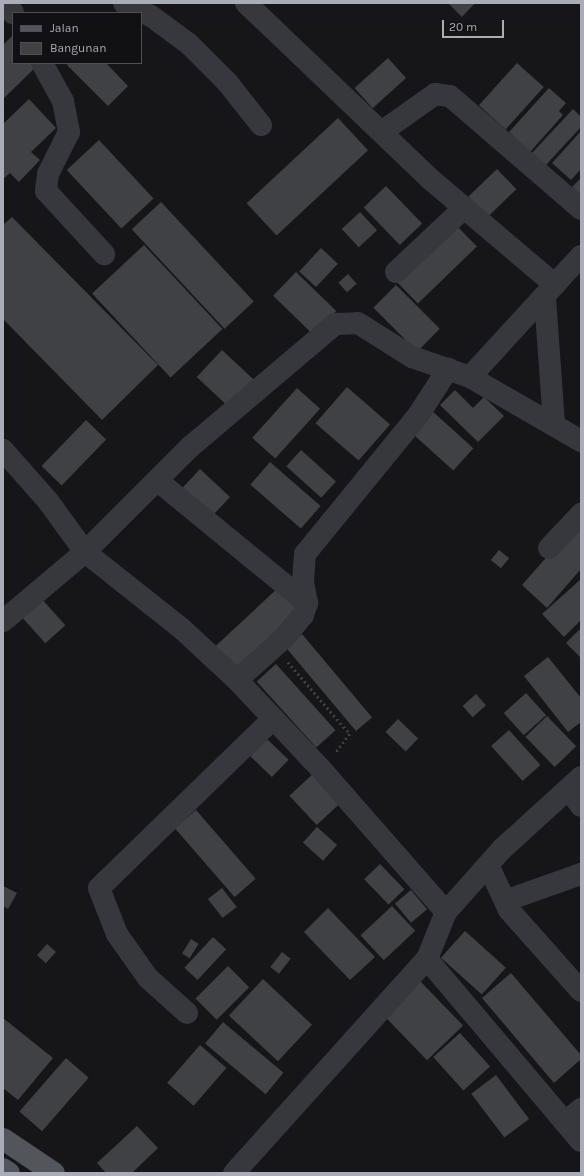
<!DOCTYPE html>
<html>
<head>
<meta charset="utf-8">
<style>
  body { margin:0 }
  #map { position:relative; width:584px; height:1176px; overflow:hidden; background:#161618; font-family:Karla,sans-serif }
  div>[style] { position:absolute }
  .building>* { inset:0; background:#404145; transform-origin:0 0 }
  .path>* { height:2.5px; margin-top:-1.25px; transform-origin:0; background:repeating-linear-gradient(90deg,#3d3f44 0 2px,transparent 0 5px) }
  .minor>* { height:22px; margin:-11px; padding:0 11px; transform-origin:11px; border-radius:11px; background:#37383d }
  .major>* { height:22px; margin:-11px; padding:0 11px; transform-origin:11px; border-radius:11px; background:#53555c }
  span { translate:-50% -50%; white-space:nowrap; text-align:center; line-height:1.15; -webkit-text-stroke:3.5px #111113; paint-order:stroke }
  .frame { position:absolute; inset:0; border:4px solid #a8adb8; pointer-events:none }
  .legend { position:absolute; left:12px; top:12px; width:130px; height:52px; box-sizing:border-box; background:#111113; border:1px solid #4d4f55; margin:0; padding:5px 7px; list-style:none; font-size:12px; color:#a8adb8 }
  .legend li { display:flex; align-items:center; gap:8px; height:20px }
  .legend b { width:20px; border:1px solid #4d4f55 }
  .scale { position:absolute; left:442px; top:20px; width:62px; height:18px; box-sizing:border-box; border:2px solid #a8adb8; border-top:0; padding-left:5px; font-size:12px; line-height:14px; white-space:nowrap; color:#a8adb8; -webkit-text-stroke:3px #111113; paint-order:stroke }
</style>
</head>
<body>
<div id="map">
  <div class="building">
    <div style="clip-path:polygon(448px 3px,475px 3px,462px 17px)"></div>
    <div style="clip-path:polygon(12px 36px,13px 63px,40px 63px,3px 99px,3px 45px)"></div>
    <div style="left:388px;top:58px;width:27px;height:45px;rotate:48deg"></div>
    <div style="clip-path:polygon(69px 63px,106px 63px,128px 86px,108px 106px,67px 65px)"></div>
    <div style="left:517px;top:63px;width:36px;height:57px;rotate:42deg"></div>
    <div style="clip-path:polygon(549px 88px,566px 103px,559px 111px,563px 115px,530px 152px,509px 132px)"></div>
    <div style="clip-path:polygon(29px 99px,56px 128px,31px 152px,40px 160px,19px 182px,10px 173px,3px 179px,3px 124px)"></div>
    <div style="clip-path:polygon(573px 109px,581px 117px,581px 127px,545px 166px,532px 153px)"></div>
    <div style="left:338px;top:118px;width:44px;height:125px;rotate:47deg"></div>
    <div style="clip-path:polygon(581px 131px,581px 169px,571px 180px,552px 163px)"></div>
    <div style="left:99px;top:140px;width:80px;height:44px;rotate:47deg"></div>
    <div style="left:497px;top:169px;width:28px;height:40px;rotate:46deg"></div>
    <div style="clip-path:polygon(581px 178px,581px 195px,572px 187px)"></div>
    <div style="left:386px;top:186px;width:52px;height:31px;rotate:46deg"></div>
    <div style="left:161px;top:202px;width:136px;height:40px;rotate:47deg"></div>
    <div style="left:360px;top:212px;width:25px;height:25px;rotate:47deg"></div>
    <div style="clip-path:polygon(12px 217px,158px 365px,102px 420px,3px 319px,3px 225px)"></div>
    <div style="left:456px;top:225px;width:30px;height:82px;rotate:46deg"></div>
    <div style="left:144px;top:245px;width:115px;height:71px;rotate:47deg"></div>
    <div style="left:321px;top:248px;width:23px;height:32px;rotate:43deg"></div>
    <div style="left:296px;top:272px;width:56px;height:33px;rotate:44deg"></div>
    <div style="left:348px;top:274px;width:13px;height:13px;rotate:48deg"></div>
    <div style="left:396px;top:285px;width:62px;height:32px;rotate:45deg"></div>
    <div style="left:222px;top:350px;width:50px;height:37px;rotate:43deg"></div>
    <div style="left:347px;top:387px;width:57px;height:48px;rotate:41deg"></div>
    <div style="left:297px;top:388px;width:31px;height:67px;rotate:42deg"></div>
    <div style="clip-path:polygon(455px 390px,473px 408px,484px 397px,504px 416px,478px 442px,440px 405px)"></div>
    <div style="left:431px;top:410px;width:57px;height:30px;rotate:42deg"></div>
    <div style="left:86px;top:420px;width:28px;height:64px;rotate:44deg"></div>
    <div style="left:301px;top:450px;width:47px;height:22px;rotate:42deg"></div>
    <div style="left:270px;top:462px;width:67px;height:30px;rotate:41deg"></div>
    <div style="left:200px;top:469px;width:41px;height:28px;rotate:43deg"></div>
    <div style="clip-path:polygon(581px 518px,581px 569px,547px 608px,522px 585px)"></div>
    <div style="left:499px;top:550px;width:13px;height:13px;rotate:39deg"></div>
    <div style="clip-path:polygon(581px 579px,581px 620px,564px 637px,542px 614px)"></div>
    <div style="left:279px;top:587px;width:34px;height:88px;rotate:47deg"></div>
    <div style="left:40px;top:597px;width:38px;height:27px;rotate:48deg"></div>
    <div style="clip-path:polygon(581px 628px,581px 658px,566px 643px)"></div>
    <div style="left:302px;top:634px;width:109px;height:21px;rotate:50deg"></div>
    <div style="clip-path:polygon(548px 657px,581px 698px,581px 722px,568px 732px,524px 676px)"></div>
    <div style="left:276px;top:664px;width:89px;height:26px;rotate:48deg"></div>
    <div style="left:526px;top:693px;width:30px;height:30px;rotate:48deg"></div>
    <div style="left:476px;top:694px;width:15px;height:18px;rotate:48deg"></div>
    <div style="left:547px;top:716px;width:42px;height:30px;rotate:46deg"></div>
    <div style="left:398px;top:719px;width:28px;height:18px;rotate:44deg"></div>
    <div style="left:509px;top:730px;width:47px;height:24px;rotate:48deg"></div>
    <div style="left:267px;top:739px;width:30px;height:24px;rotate:44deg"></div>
    <div style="left:315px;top:772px;width:40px;height:35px;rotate:47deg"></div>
    <div style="left:196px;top:810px;width:91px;height:28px;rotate:49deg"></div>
    <div style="left:317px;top:827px;width:27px;height:21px;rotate:42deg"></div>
    <div style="left:380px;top:864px;width:35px;height:22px;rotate:46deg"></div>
    <div style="clip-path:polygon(3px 886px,17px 893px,8px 909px,3px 906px)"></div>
    <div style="left:222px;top:888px;width:24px;height:18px;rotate:52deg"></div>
    <div style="left:411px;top:890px;width:25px;height:21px;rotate:50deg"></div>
    <div style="left:392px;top:906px;width:34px;height:43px;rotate:47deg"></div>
    <div style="clip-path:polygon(328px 908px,375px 957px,350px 980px,320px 949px,326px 943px,320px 949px,304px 932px)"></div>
    <div style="left:465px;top:931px;width:55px;height:36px;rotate:42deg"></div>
    <div style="left:213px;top:937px;width:18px;height:42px;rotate:43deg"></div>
    <div style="left:191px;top:939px;width:9px;height:17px;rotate:32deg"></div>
    <div style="left:47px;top:944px;width:12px;height:15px;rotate:42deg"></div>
    <div style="left:282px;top:952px;width:11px;height:19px;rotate:38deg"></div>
    <div style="left:228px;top:966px;width:30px;height:46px;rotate:45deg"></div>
    <div style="clip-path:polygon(511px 973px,581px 1055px,581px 1059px,554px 1083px,482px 998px)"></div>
    <div style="left:263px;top:979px;width:67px;height:50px;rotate:43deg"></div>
    <div style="left:420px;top:981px;width:62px;height:50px;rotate:46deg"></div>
    <div style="clip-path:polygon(3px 1018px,53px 1058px,18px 1100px,3px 1088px)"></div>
    <div style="left:223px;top:1022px;width:79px;height:28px;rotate:40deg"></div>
    <div style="left:460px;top:1033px;width:45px;height:36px;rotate:48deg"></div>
    <div style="left:200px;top:1045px;width:35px;height:50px;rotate:41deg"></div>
    <div style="left:66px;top:1058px;width:30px;height:71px;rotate:41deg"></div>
    <div style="left:496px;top:1075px;width:55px;height:31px;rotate:53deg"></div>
    <div style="clip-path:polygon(137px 1126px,158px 1148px,132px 1173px,106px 1173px,97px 1163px)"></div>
  </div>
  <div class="path">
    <div style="left:288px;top:662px;width:95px;rotate:49.3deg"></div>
    <div style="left:350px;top:734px;width:25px;rotate:127deg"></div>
  </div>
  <div class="minor">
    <div style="left:7px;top:3px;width:12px;rotate:59deg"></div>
    <div style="left:124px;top:3px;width:30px;rotate:26deg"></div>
    <div style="left:151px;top:16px;width:47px;rotate:36.4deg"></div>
    <div style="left:189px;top:44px;width:54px;rotate:45deg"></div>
    <div style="left:227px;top:82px;width:55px;rotate:51.7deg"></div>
    <div style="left:246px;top:3px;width:253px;rotate:43.7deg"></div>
    <div style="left:429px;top:178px;width:165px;rotate:40.3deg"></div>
    <div style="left:42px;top:63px;width:43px;rotate:61.1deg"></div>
    <div style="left:63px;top:101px;width:32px;rotate:79deg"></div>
    <div style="left:69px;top:132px;width:47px;rotate:116.6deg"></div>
    <div style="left:48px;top:174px;width:17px;rotate:97deg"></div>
    <div style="left:46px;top:191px;width:86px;rotate:47.4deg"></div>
    <div style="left:383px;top:131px;width:64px;rotate:-35.4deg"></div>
    <div style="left:435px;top:94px;width:15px;rotate:8deg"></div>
    <div style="left:450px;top:96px;width:173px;rotate:40.8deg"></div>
    <div style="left:396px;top:272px;width:93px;rotate:-43.3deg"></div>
    <div style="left:545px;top:298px;width:125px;rotate:85.9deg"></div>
    <div style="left:470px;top:377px;width:164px;rotate:-47.5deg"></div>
    <div style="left:3px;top:450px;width:68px;rotate:48.6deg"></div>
    <div style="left:48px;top:501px;width:63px;rotate:54deg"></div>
    <div style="left:85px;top:552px;width:122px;rotate:38.4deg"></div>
    <div style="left:181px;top:628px;width:76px;rotate:42.9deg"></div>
    <div style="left:237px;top:680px;width:121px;rotate:46.7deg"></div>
    <div style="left:320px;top:768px;width:191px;rotate:48.8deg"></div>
    <div style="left:158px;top:481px;width:193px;rotate:39.3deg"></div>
    <div style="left:549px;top:548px;width:47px;rotate:-46.7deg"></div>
    <div style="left:3px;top:621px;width:107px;rotate:-40.1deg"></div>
    <div style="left:85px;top:552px;width:147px;rotate:-45deg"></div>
    <div style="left:189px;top:448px;width:192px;rotate:-40.3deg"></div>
    <div style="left:335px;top:324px;width:23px;rotate:-2deg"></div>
    <div style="left:358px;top:323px;width:64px;rotate:32.2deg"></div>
    <div style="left:412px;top:357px;width:61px;rotate:19deg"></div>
    <div style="left:470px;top:377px;width:128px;rotate:30deg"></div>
    <div style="left:237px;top:680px;width:64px;rotate:-41.9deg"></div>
    <div style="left:285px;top:637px;width:28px;rotate:-51deg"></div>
    <div style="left:303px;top:615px;width:13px;rotate:-72deg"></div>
    <div style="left:307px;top:603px;width:21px;rotate:-101deg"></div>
    <div style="left:303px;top:582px;width:28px;rotate:-86deg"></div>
    <div style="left:305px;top:554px;width:181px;rotate:-50.8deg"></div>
    <div style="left:419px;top:414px;width:54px;rotate:-57.2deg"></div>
    <div style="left:569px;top:790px;width:20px;rotate:53deg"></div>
    <div style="left:489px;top:867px;width:47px;rotate:65.1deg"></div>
    <div style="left:509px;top:910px;width:108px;rotate:48.4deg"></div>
    <div style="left:505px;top:901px;width:81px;rotate:-19.6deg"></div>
    <div style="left:427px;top:959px;width:238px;rotate:49.8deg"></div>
    <div style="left:187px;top:1013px;width:52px;rotate:-138.1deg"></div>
    <div style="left:148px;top:978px;width:54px;rotate:-125.2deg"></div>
    <div style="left:117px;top:934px;width:49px;rotate:-111.4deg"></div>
    <div style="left:99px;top:888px;width:243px;rotate:-44.2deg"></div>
    <div style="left:565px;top:1122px;width:21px;rotate:-39deg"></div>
    <div style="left:234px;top:1173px;width:288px;rotate:-48deg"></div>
    <div style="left:427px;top:959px;width:51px;rotate:-68deg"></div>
    <div style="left:446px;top:912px;width:84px;rotate:-48.4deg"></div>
    <div style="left:502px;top:849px;width:107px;rotate:-42.3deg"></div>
  </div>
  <div class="major">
    <div style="left:3px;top:1139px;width:61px;rotate:33.7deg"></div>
    <div style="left:3px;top:1169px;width:7px;rotate:34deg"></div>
  </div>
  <div class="frame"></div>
  <ul class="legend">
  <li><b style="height:5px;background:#53555c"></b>Jalan</li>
  <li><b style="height:11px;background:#404145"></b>Bangunan</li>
  </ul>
  <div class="scale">20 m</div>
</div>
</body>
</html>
